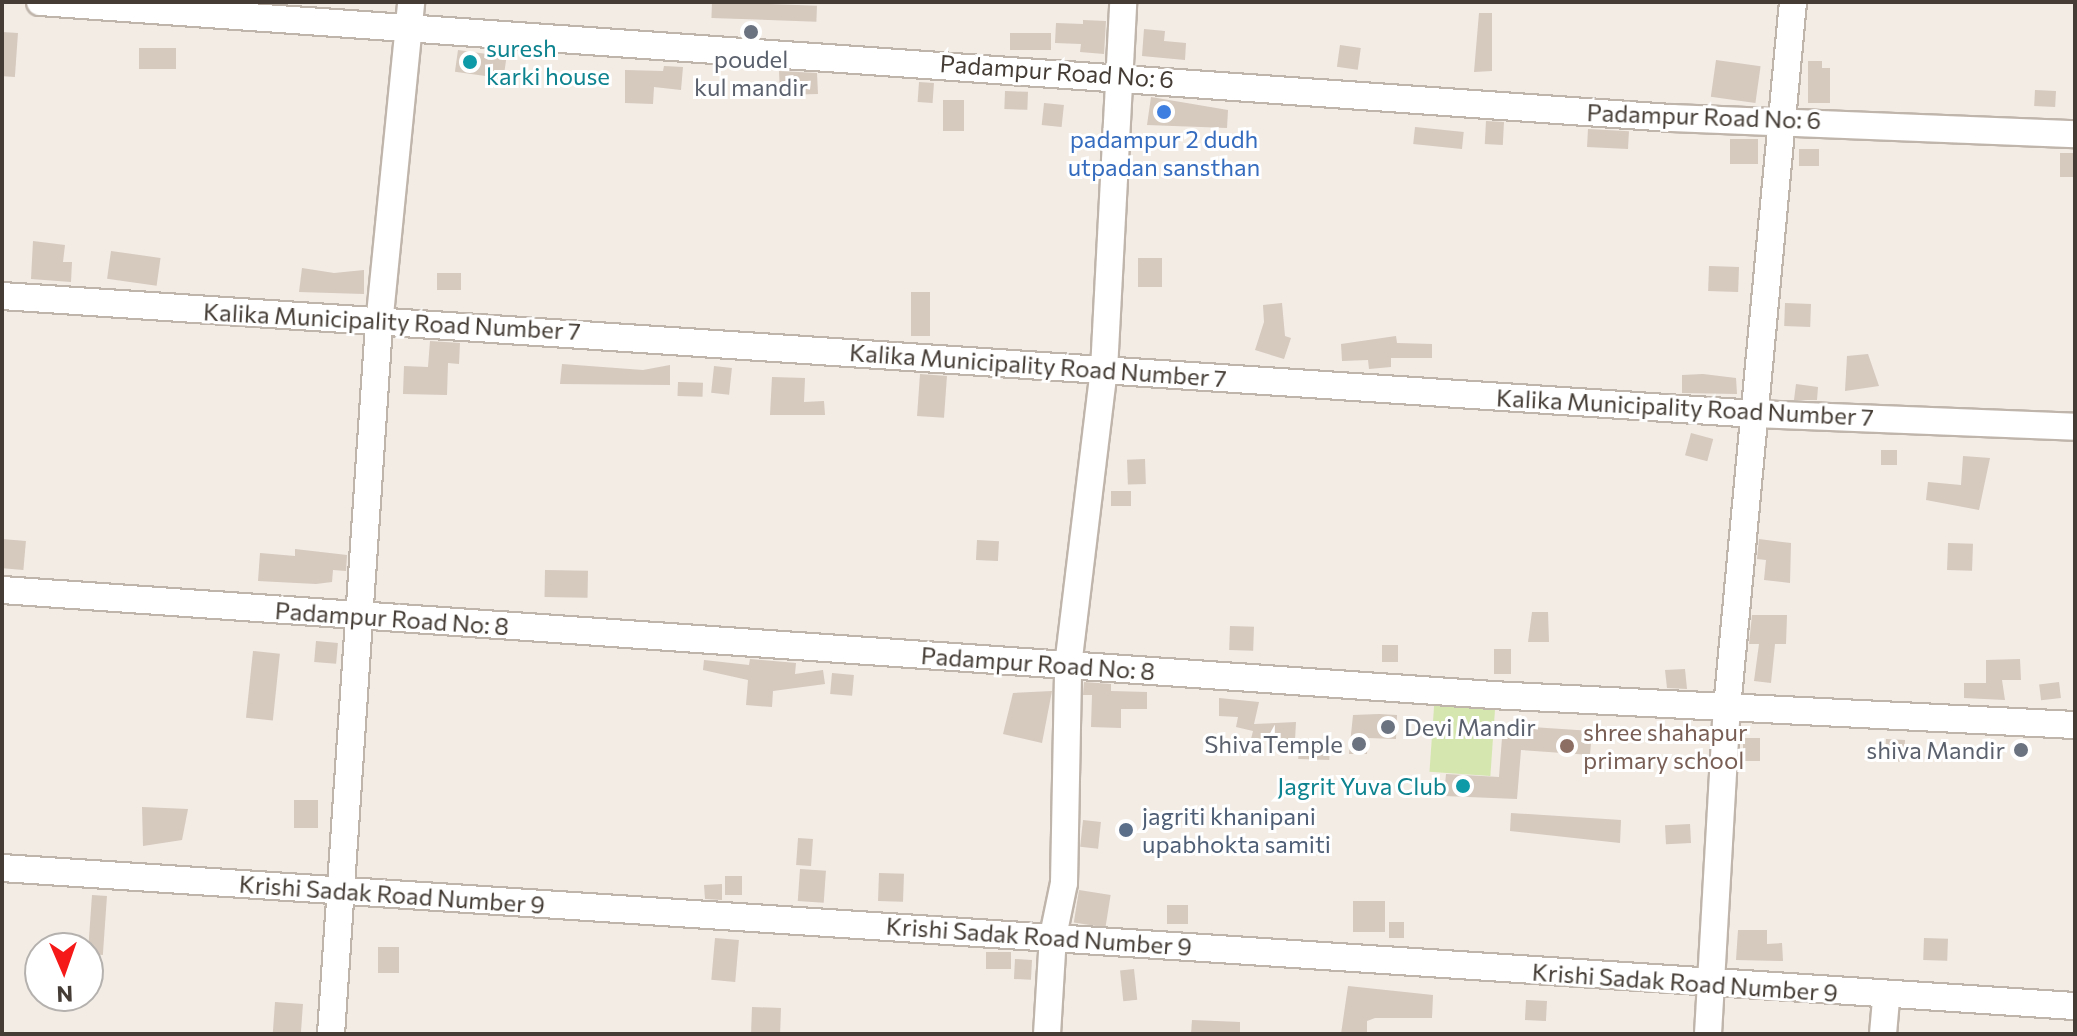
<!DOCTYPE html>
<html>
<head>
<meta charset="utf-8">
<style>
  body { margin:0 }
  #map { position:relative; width:2077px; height:1036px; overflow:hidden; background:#f2ece5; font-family:Commissioner,sans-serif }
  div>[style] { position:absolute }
  .green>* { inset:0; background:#d5e6ae; transform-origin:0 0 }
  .building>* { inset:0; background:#d6c9be; transform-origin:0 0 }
  .roads { filter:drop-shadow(2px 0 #c0b5ab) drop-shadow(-2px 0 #c0b5ab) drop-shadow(0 2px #c0b5ab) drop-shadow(0 -2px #c0b5ab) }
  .minor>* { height:26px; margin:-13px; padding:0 13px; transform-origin:13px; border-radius:13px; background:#fff }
  .dots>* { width:22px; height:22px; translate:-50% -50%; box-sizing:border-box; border:4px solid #fff; border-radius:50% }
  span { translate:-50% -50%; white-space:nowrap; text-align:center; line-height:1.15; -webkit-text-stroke:6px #fff; paint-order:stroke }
  .culture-label { font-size:24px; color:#0d838f }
  .left { translate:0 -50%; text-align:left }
  .right { translate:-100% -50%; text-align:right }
  .worship-label { font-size:24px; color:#5b616d }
  .street-label { font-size:24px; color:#443c35 }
  .shop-label { font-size:24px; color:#366cbe }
  .education-label { font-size:24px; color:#785e54 }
  .service-label { font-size:24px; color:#4e5e75 }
  .frame { position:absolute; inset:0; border:4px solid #443c35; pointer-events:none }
  .north { position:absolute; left:24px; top:932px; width:80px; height:80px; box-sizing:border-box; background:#fff; border:2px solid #b4b1ae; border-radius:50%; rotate:178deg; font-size:22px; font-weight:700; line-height:32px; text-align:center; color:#443c35 }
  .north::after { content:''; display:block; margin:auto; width:28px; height:36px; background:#f51a19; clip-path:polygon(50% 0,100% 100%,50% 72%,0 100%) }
</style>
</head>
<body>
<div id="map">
  <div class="green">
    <div style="left:1435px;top:693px;width:61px;height:79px;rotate:4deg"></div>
  </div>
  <div class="building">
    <div style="left:712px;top:2px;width:105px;height:16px;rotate:2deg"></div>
    <div style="clip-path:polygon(1479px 13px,1492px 13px,1492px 71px,1474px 72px)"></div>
    <div style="clip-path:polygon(1083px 20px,1106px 21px,1104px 54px,1080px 52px,1081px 44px,1055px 43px,1056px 23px,1083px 24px)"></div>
    <div style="clip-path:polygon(1144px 29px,1165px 31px,1164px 41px,1186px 43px,1185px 60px,1142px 56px)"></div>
    <div style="left:2px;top:32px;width:16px;height:44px;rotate:4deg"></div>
    <div style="left:1010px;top:33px;width:41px;height:17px"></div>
    <div style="left:1340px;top:45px;width:21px;height:22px;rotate:8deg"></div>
    <div style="left:176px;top:48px;width:21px;height:37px;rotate:90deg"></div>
    <div style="left:458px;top:50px;width:49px;height:22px;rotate:8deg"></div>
    <div style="left:1716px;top:60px;width:45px;height:37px;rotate:8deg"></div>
    <div style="clip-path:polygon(1808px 61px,1822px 61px,1822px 68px,1830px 68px,1830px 103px,1808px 103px)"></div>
    <div style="clip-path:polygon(664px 66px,683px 67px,681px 90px,654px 87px,653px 104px,625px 103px,625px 70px,663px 71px)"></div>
    <div style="clip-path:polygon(779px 71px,817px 73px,818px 94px,780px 95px)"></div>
    <div style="left:919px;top:82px;width:15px;height:20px;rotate:4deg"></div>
    <div style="left:2035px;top:90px;width:21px;height:16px;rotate:3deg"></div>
    <div style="left:1005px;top:91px;width:23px;height:18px;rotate:2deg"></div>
    <div style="clip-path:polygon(1151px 97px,1228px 110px,1227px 128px,1147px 125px)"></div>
    <div style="left:943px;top:100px;width:21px;height:31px"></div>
    <div style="left:1044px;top:103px;width:20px;height:22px;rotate:6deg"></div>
    <div style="left:1486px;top:121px;width:18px;height:23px;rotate:3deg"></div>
    <div style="left:1415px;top:127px;width:49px;height:17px;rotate:6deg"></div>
    <div style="left:1588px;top:129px;width:41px;height:18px;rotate:3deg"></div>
    <div style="left:1730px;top:139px;width:28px;height:25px"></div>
    <div style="left:1799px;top:149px;width:20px;height:17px"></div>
    <div style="left:2060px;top:153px;width:15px;height:24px"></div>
    <div style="clip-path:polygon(33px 241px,65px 245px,63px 262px,72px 262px,71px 282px,31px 279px)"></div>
    <div style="left:111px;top:251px;width:50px;height:28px;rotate:8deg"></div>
    <div style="left:1138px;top:258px;width:24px;height:29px"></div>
    <div style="left:1709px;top:266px;width:30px;height:25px;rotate:2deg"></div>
    <div style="clip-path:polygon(302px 268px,334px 273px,364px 270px,364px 294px,299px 292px)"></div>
    <div style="left:437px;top:273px;width:24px;height:17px"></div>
    <div style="left:911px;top:292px;width:19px;height:44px"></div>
    <div style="clip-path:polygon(1282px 303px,1285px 336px,1291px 338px,1284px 359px,1255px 350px,1264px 322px,1263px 305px)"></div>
    <div style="left:1785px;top:303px;width:26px;height:23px;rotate:2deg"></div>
    <div style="clip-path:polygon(1396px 336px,1397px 343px,1432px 344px,1432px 358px,1391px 358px,1391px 367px,1369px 369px,1368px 360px,1342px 361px,1341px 344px)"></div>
    <div style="clip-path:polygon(430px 341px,460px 343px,459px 364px,448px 363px,447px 395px,403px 394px,404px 366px,428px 367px)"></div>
    <div style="clip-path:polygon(1868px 354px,1879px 386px,1845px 391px,1847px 356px)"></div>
    <div style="clip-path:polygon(562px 364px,643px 370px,670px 365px,670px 385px,560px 384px)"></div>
    <div style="left:714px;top:366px;width:18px;height:27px;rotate:6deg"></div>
    <div style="left:920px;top:374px;width:27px;height:42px;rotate:4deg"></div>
    <div style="clip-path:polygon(1703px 374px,1736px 378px,1737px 394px,1682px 393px,1682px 375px)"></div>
    <div style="clip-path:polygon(772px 377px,805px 378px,804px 402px,824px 401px,825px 415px,770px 415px)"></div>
    <div style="left:678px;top:382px;width:25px;height:14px;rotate:2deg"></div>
    <div style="clip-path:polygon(1796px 384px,1818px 387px,1817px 400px,1794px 400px)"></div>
    <div style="left:1691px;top:433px;width:23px;height:23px;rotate:15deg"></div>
    <div style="left:1881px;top:450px;width:16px;height:15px"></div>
    <div style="clip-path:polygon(1963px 456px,1990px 458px,1979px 510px,1926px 500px,1928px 482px,1961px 485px)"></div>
    <div style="left:1145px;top:459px;width:25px;height:18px;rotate:88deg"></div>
    <div style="left:1111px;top:491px;width:20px;height:15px"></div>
    <div style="left:2px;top:539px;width:24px;height:29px;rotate:5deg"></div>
    <div style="clip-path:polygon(1759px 539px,1791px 543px,1790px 583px,1764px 580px,1766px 560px,1757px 559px)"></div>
    <div style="left:977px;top:540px;width:22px;height:20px;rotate:3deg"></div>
    <div style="left:1948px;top:543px;width:25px;height:27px;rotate:2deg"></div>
    <div style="clip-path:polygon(295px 549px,347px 555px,346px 571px,333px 570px,332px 582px,316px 584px,258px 581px,260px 553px,295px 556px)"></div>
    <div style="left:545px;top:570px;width:43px;height:27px;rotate:1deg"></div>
    <div style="clip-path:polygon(1532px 612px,1548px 612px,1549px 642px,1528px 642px)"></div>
    <div style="clip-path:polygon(1752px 615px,1787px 615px,1786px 644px,1775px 644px,1771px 683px,1754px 681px,1759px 644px,1749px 644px)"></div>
    <div style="left:1230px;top:626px;width:24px;height:24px;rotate:2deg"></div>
    <div style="left:316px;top:641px;width:22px;height:21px;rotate:5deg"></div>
    <div style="left:1382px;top:645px;width:16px;height:17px"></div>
    <div style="left:1494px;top:649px;width:17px;height:25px"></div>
    <div style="left:253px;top:651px;width:27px;height:67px;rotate:6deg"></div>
    <div style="clip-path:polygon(750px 659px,796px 663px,795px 674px,823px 670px,825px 684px,773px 691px,772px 707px,746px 705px,748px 680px,703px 670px,704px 660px,749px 665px)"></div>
    <div style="clip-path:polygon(2020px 659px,2021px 680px,2002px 680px,2005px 700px,1964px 698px,1964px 683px,1986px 683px,1986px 660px)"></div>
    <div style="clip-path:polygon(1685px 669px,1687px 689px,1667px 688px,1665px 670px)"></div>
    <div style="left:832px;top:673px;width:22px;height:21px;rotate:5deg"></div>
    <div style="clip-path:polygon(1084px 682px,1111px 684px,1111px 691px,1147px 692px,1147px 709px,1121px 709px,1121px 728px,1091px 727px,1092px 695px,1083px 695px)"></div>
    <div style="left:2059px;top:682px;width:16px;height:20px;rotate:83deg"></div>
    <div style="clip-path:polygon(1052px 691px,1042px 743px,1003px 734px,1013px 693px)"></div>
    <div style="clip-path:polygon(1219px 698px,1259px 702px,1254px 724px,1296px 722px,1295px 740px,1251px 739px,1253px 731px,1236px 727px,1238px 717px,1219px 716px)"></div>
    <div style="clip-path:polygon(1379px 714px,1397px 715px,1396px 739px,1368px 738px,1367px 754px,1349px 754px,1353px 715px)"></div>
    <div style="clip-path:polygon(1503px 725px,1592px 731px,1590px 755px,1521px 750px,1517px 799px,1444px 796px,1446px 774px,1499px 777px)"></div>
    <div style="left:1743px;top:738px;width:17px;height:23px"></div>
    <div style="left:1299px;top:739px;width:31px;height:20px;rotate:2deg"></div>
    <div style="left:1886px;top:739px;width:19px;height:22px;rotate:3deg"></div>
    <div style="left:318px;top:800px;width:28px;height:24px;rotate:90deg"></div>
    <div style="clip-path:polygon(142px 807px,188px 809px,182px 840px,143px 846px)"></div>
    <div style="clip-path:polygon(1511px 813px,1621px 820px,1620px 843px,1510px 831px)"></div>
    <div style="left:1083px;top:820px;width:18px;height:27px;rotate:6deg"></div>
    <div style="left:1690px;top:824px;width:19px;height:25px;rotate:87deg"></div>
    <div style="left:798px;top:838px;width:15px;height:27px;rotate:4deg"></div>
    <div style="left:800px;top:869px;width:26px;height:32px;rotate:4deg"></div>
    <div style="left:879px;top:873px;width:25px;height:28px;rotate:2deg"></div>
    <div style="left:742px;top:876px;width:19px;height:17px;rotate:90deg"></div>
    <div style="clip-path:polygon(722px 884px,722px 900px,705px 899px,704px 885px)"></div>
    <div style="left:1079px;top:890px;width:32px;height:33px;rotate:9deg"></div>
    <div style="left:92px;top:895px;width:15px;height:59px;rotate:4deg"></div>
    <div style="left:1353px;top:901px;width:32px;height:31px"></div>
    <div style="left:1167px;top:905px;width:21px;height:19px"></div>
    <div style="left:1389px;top:922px;width:15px;height:16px"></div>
    <div style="clip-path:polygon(1738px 930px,1767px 930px,1767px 944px,1782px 943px,1783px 961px,1736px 960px)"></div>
    <div style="left:715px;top:938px;width:24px;height:42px;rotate:5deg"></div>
    <div style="left:1924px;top:938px;width:24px;height:22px;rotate:2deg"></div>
    <div style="left:378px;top:947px;width:21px;height:26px"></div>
    <div style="left:986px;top:952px;width:25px;height:17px"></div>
    <div style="left:1015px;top:959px;width:17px;height:20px;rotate:3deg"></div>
    <div style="left:1134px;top:969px;width:31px;height:14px;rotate:84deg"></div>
    <div style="clip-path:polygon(1348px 986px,1433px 995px,1432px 1018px,1375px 1018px,1367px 1021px,1367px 1034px,1341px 1034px)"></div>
    <div style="left:1526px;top:1000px;width:21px;height:20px;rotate:3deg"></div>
    <div style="left:275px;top:1002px;width:28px;height:32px;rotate:4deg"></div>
    <div style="left:752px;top:1007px;width:29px;height:26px;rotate:2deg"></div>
    <div style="clip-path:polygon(1192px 1020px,1240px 1022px,1240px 1034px,1191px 1034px)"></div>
  </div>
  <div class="roads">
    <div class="minor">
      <div style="left:40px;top:2px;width:1636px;rotate:4.07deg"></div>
      <div style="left:1672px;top:118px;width:403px;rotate:2.3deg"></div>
      <div style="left:2px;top:296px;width:1757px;rotate:3.85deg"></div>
      <div style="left:1755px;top:414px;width:320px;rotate:2.3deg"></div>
      <div style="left:2px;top:590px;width:1494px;rotate:4.03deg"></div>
      <div style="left:1492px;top:695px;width:584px;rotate:2.95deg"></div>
      <div style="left:2px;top:868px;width:2078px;rotate:3.81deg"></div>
      <div style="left:331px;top:1034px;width:711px;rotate:-86.13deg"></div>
      <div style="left:379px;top:325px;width:325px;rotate:-84.3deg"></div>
      <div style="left:1047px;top:1034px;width:98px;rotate:-86.5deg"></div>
      <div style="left:1053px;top:936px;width:54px;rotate:-78.3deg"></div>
      <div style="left:1064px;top:883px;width:217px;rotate:-88.9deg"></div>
      <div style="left:1068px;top:666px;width:298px;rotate:-83.1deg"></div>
      <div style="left:1104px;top:370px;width:368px;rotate:-87deg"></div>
      <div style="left:1708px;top:1034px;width:327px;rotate:-86.7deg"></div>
      <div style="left:1727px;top:708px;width:709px;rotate:-84.66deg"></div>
      <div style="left:1883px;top:1034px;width:37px;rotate:-85deg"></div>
    </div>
  </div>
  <div class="dots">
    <div style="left:751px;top:32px;background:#6b7280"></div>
    <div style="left:470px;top:62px;background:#0f9aa8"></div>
    <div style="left:1164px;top:112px;background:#3f7fe0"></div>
    <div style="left:1388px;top:727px;background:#6b7280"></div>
    <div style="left:1359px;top:744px;background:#6b7280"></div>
    <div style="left:1567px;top:746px;background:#8d6e63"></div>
    <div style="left:2021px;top:750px;background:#6b7280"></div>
    <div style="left:1463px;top:786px;background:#0f9aa8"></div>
    <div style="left:1126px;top:830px;background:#5c6f8a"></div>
  </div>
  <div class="culture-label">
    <span class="left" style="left:486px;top:62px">suresh<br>karki house</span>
    <span class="right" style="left:1447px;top:786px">Jagrit Yuva Club</span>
  </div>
  <div class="worship-label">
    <span style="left:751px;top:73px">poudel<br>kul mandir</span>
    <span class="left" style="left:1404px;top:727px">Devi Mandir</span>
    <span class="right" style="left:1343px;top:744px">ShivaTemple</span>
    <span class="right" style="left:2005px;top:750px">shiva Mandir</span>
  </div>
  <div class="street-label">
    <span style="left:1057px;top:71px;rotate:4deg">Padampur Road No: 6</span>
    <span style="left:1704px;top:116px;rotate:2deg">Padampur Road No: 6</span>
    <span style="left:392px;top:321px;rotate:3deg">Kalika Municipality Road Number 7</span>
    <span style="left:1038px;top:365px;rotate:4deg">Kalika Municipality Road Number 7</span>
    <span style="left:1685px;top:407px;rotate:3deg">Kalika Municipality Road Number 7</span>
    <span style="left:392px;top:618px;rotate:4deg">Padampur Road No: 8</span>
    <span style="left:1038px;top:663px;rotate:4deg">Padampur Road No: 8</span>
    <span style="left:392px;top:894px;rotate:4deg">Krishi Sadak Road Number 9</span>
    <span style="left:1039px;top:936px;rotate:4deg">Krishi Sadak Road Number 9</span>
    <span style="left:1685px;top:982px;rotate:4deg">Krishi Sadak Road Number 9</span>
  </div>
  <div class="shop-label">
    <span style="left:1164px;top:153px">padampur 2 dudh<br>utpadan sansthan</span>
  </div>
  <div class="education-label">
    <span class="left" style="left:1583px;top:746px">shree shahapur<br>primary school</span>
  </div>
  <div class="service-label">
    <span class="left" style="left:1142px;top:830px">jagriti khanipani<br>upabhokta samiti</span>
  </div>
  <div class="frame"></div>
  <div class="north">N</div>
</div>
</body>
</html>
